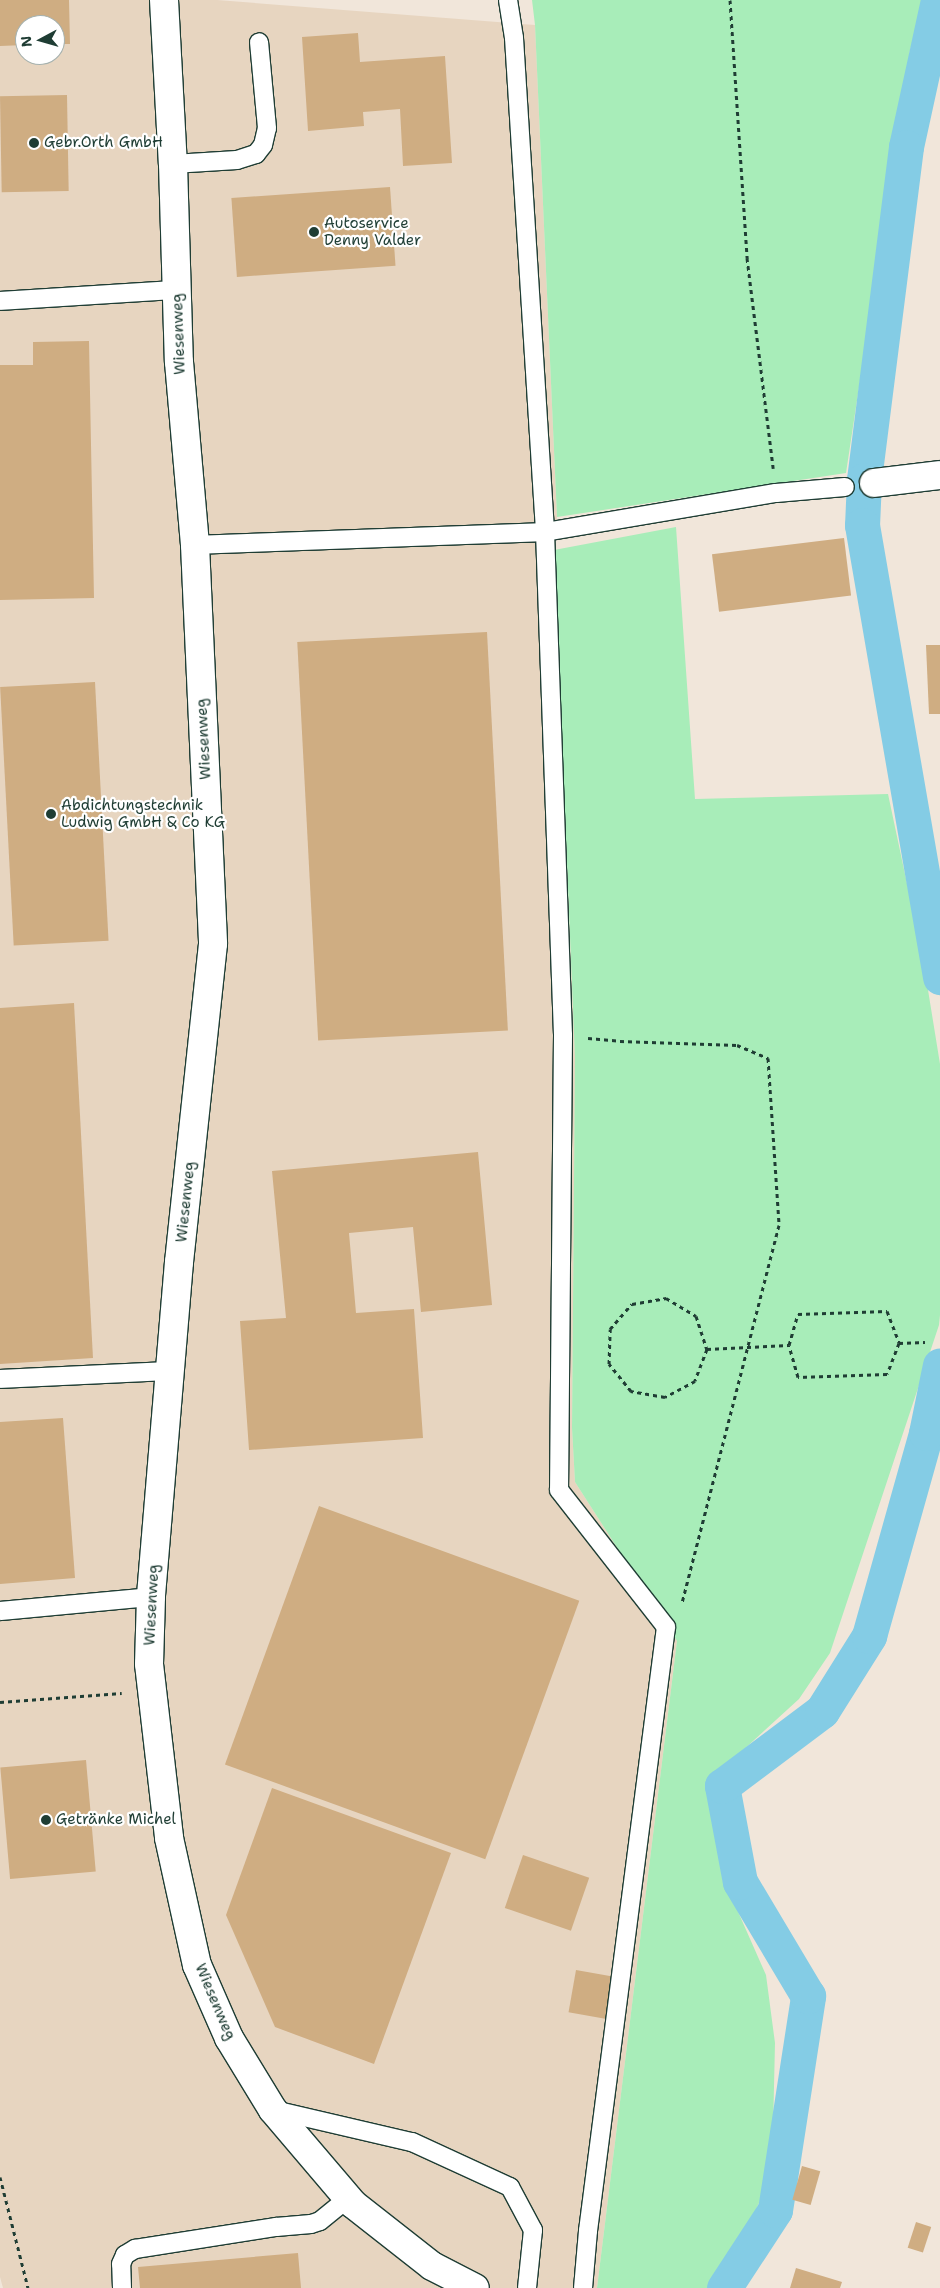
<!DOCTYPE html>
<html>
<head>
<meta charset="utf-8">
<style>
  body { margin:0 }
  #map { position:relative; width:940px; height:2288px; overflow:hidden; background:#f1e6da; font-family:"Shantell Sans",sans-serif }
  div>[style] { position:absolute }
  .built>* { inset:0; background:#e7d5c0 }
  .green>* { inset:0; background:#a8edb9 }
  .canal>* { height:35px; margin:-17.5px; padding:0 17.5px; transform-origin:17.5px; border-radius:17.5px; background:#84cce5 }
  .building>* { inset:0; background:#cfad82; transform-origin:0 0 }
  .path>* { height:3px; margin-top:-1.5px; transform-origin:0; background:repeating-linear-gradient(90deg,#1f3d34 0 4px,transparent 0 8px) }
  .roads { filter:drop-shadow(1px 0 #1f3d34) drop-shadow(-1px 0 #1f3d34) drop-shadow(0 1px #1f3d34) drop-shadow(0 -1px #1f3d34) }
  .lane>* { height:18px; margin:-9px; padding:0 9px; transform-origin:9px; border-radius:9px; background:#fff }
  .street>* { height:28px; margin:-14px; padding:0 14px; transform-origin:14px; border-radius:14px; background:#fff }
  .dots>* { width:14px; height:14px; translate:-50% -50%; box-sizing:border-box; border:2px solid #fff; border-radius:50% }
  span { translate:-50% -50%; white-space:nowrap; text-align:center; line-height:1.15; -webkit-text-stroke:4.5px #fff; paint-order:stroke }
  .poi-label { font-size:15px; color:#1f3d34 }
  .left { translate:0 -50%; text-align:left }
  .street-label { font-size:15px; color:#1f3d34 }
  .north { position:absolute; left:15px; top:15px; width:50px; height:50px; box-sizing:border-box; background:#fff; border:1px solid #a5b1ae; border-radius:50%; rotate:264deg; font-size:14px; font-weight:700; line-height:20px; text-align:center; color:#1f3d34 }
  .north::after { content:''; display:block; margin:auto; width:18px; height:22px; background:#1f3d34; clip-path:polygon(50% 0,100% 100%,50% 72%,0 100%) }
</style>
</head>
<body>
<div id="map">
  <div class="built">
    <div style="clip-path:polygon(evenodd,0 0,217px 0,535px 25px,557px 517px,554px 550px,575px 1057px,572px 1428px,575px 1482px,677px 1641px,597px 2288px,3px 2288px,0 2277px,0 0,25px 25px,55px 25px,55px 55px,25px 55px,25px 25px)"></div>
  </div>
  <div class="green">
    <div style="clip-path:polygon(532px 0,925px 0,910px 50px,846px 473px,557px 517px,535px 25px)"></div>
    <div style="clip-path:polygon(676px 527px,695px 799px,888px 794px,923px 959px,940px 1064px,940px 1315px,939px 1325px,830px 1653px,799px 1699px,706px 1784px,724px 1880px,766px 1975px,775px 2043px,772px 2175px,741px 2242px,713px 2288px,597px 2288px,677px 1641px,575px 1482px,572px 1428px,575px 1057px,554px 550px)"></div>
  </div>
  <div class="canal">
    <div style="left:938px;top:0;width:150px;rotate:102.3deg"></div>
    <div style="left:906px;top:147px;width:336px;rotate:97.2deg"></div>
    <div style="left:864px;top:480px;width:45px;rotate:92.5deg"></div>
    <div style="left:862px;top:525px;width:459px;rotate:80.2deg"></div>
    <div style="left:724px;top:2288px;width:93px;rotate:-56.8deg"></div>
    <div style="left:775px;top:2210px;width:217px;rotate:-81.2deg"></div>
    <div style="left:808px;top:1996px;width:133px;rotate:-120.8deg"></div>
    <div style="left:740px;top:1882px;width:98px;rotate:-100.6deg"></div>
    <div style="left:722px;top:1786px;width:125px;rotate:-36.9deg"></div>
    <div style="left:822px;top:1711px;width:89px;rotate:-57.9deg"></div>
    <div style="left:869px;top:1636px;width:211px;rotate:-74.3deg"></div>
    <div style="left:926px;top:1433px;width:69px;rotate:-78.4deg"></div>
  </div>
  <div class="building">
    <div style="clip-path:polygon(0 0,69px 0,70px 44px,55px 44px,55px 25px,25px 25px,25px 45px,0 46px)"></div>
    <div style="clip-path:polygon(358px 33px,360px 62px,445px 56px,452px 163px,403px 166px,400px 109px,363px 112px,364px 126px,308px 131px,302px 37px)"></div>
    <div style="left:67px;top:95px;width:96px;height:67px;rotate:89deg"></div>
    <div style="left:390px;top:187px;width:79px;height:159px;rotate:86deg"></div>
    <div style="clip-path:polygon(89px 341px,94px 598px,0 600px,0 365px,33px 365px,33px 342px)"></div>
    <div style="left:844px;top:538px;width:58px;height:133px;rotate:83deg"></div>
    <div style="left:487px;top:632px;width:399px;height:190px;rotate:87deg"></div>
    <div style="clip-path:polygon(926px 645px,940px 645px,940px 714px,929px 714px)"></div>
    <div style="left:95px;top:682px;width:259px;height:95px;rotate:87deg"></div>
    <div style="clip-path:polygon(74px 1003px,93px 1358px,0 1364px,0 1008px)"></div>
    <div style="clip-path:polygon(478px 1152px,492px 1305px,421px 1312px,413px 1227px,349px 1233px,356px 1313px,414px 1309px,423px 1438px,249px 1450px,240px 1321px,286px 1318px,272px 1171px)"></div>
    <div style="clip-path:polygon(63px 1418px,75px 1578px,0 1584px,0 1422px)"></div>
    <div style="left:319px;top:1506px;width:277px;height:275px;rotate:20deg"></div>
    <div style="left:86px;top:1760px;width:112px;height:86px;rotate:85deg"></div>
    <div style="clip-path:polygon(272px 1788px,451px 1853px,374px 2064px,275px 2027px,226px 1915px)"></div>
    <div style="left:523px;top:1855px;width:70px;height:56px;rotate:19deg"></div>
    <div style="left:576px;top:1970px;width:40px;height:43px;rotate:10deg"></div>
    <div style="left:802px;top:2166px;width:19px;height:35px;rotate:16deg"></div>
    <div style="left:916px;top:2222px;width:16px;height:27px;rotate:18deg"></div>
    <div style="clip-path:polygon(298px 2253px,301px 2288px,140px 2288px,138px 2267px)"></div>
    <div style="clip-path:polygon(796px 2268px,842px 2282px,840px 2288px,790px 2288px)"></div>
  </div>
  <div class="path">
    <div style="left:730px;top:0;width:259px;rotate:86.2deg"></div>
    <div style="left:747px;top:258px;width:212px;rotate:82.9deg"></div>
    <div style="left:588px;top:1038px;width:32px;rotate:5deg"></div>
    <div style="left:620px;top:1041px;width:117px;rotate:2deg"></div>
    <div style="left:737px;top:1045px;width:34px;rotate:23deg"></div>
    <div style="left:768px;top:1058px;width:167px;rotate:86.2deg"></div>
    <div style="left:779px;top:1225px;width:391px;rotate:104.4deg"></div>
    <div style="left:666px;top:1298px;width:35px;rotate:31deg"></div>
    <div style="left:696px;top:1316px;width:35px;rotate:72deg"></div>
    <div style="left:707px;top:1349px;width:34px;rotate:111deg"></div>
    <div style="left:695px;top:1381px;width:34px;rotate:152deg"></div>
    <div style="left:665px;top:1397px;width:35px;rotate:-170deg"></div>
    <div style="left:631px;top:1391px;width:35px;rotate:-129deg"></div>
    <div style="left:609px;top:1364px;width:35px;rotate:-88deg"></div>
    <div style="left:610px;top:1329px;width:33px;rotate:-49deg"></div>
    <div style="left:632px;top:1304px;width:35px;rotate:-10deg"></div>
    <div style="left:887px;top:1311px;width:34px;rotate:69deg"></div>
    <div style="left:899px;top:1343px;width:33px;rotate:111deg"></div>
    <div style="left:887px;top:1374px;width:89px;rotate:178.1deg"></div>
    <div style="left:798px;top:1377px;width:33px;rotate:-106deg"></div>
    <div style="left:789px;top:1345px;width:32px;rotate:-74deg"></div>
    <div style="left:798px;top:1314px;width:89px;rotate:-1.9deg"></div>
    <div style="left:899px;top:1343px;width:26px;rotate:-2deg"></div>
    <div style="left:707px;top:1349px;width:82px;rotate:-2.8deg"></div>
    <div style="left:0;top:1702px;width:122px;rotate:-4.2deg"></div>
    <div style="left:0;top:2177px;width:114px;rotate:75.8deg"></div>
  </div>
  <div class="roads">
    <div class="lane">
      <div style="left:508px;top:0;width:38px;rotate:81deg"></div>
      <div style="left:514px;top:38px;width:495px;rotate:86.4deg"></div>
      <div style="left:545px;top:532px;width:503px;rotate:87.95deg"></div>
      <div style="left:563px;top:1035px;width:455px;rotate:90.5deg"></div>
      <div style="left:559px;top:1490px;width:174px;rotate:52deg"></div>
      <div style="left:666px;top:1627px;width:609px;rotate:97.36deg"></div>
      <div style="left:588px;top:2231px;width:57px;rotate:95deg"></div>
      <div style="left:173px;top:164px;width:64px;rotate:-3.6deg"></div>
      <div style="left:237px;top:160px;width:20px;rotate:-18deg"></div>
      <div style="left:256px;top:154px;width:11px;rotate:-52deg"></div>
      <div style="left:263px;top:145px;width:17px;rotate:-77deg"></div>
      <div style="left:267px;top:128px;width:86px;rotate:-95.3deg"></div>
      <div style="left:0;top:301px;width:177px;rotate:-3.6deg"></div>
      <div style="left:195px;top:545px;width:350px;rotate:-2.1deg"></div>
      <div style="left:545px;top:532px;width:234px;rotate:-9.6deg"></div>
      <div style="left:776px;top:493px;width:69px;rotate:-5deg"></div>
      <div style="left:0;top:1379px;width:170px;rotate:-2.7deg"></div>
      <div style="left:0;top:1611px;width:152px;rotate:-5.3deg"></div>
      <div style="left:274px;top:2110px;width:142px;rotate:13.1deg"></div>
      <div style="left:412px;top:2142px;width:108px;rotate:24.7deg"></div>
      <div style="left:510px;top:2187px;width:49px;rotate:61.9deg"></div>
      <div style="left:533px;top:2230px;width:58px;rotate:95.9deg"></div>
      <div style="left:122px;top:2288px;width:24px;rotate:-92deg"></div>
      <div style="left:121px;top:2264px;width:10px;rotate:-66deg"></div>
      <div style="left:125px;top:2255px;width:12px;rotate:-31deg"></div>
      <div style="left:135px;top:2249px;width:143px;rotate:-8.9deg"></div>
      <div style="left:276px;top:2227px;width:35px;rotate:-5deg"></div>
      <div style="left:311px;top:2224px;width:9px;rotate:-18deg"></div>
      <div style="left:320px;top:2221px;width:36px;rotate:-39deg"></div>
    </div>
    <div class="street">
      <div style="left:164px;top:0;width:164px;rotate:86.9deg"></div>
      <div style="left:173px;top:164px;width:198px;rotate:88.3deg"></div>
      <div style="left:179px;top:362px;width:184px;rotate:85deg"></div>
      <div style="left:195px;top:545px;width:399px;rotate:87.4deg"></div>
      <div style="left:213px;top:944px;width:320px;rotate:96.1deg"></div>
      <div style="left:179px;top:1262px;width:336px;rotate:94.8deg"></div>
      <div style="left:151px;top:1597px;width:67px;rotate:91.7deg"></div>
      <div style="left:149px;top:1664px;width:175px;rotate:83.4deg"></div>
      <div style="left:169px;top:1838px;width:130px;rotate:77.6deg"></div>
      <div style="left:197px;top:1965px;width:80px;rotate:66.3deg"></div>
      <div style="left:229px;top:2038px;width:84px;rotate:58.6deg"></div>
      <div style="left:273px;top:2110px;width:123px;rotate:49.6deg"></div>
      <div style="left:353px;top:2204px;width:100px;rotate:38.1deg"></div>
      <div style="left:432px;top:2266px;width:48px;rotate:27.1deg"></div>
      <div style="left:874px;top:483px;width:66px;rotate:-6.9deg"></div>
    </div>
  </div>
  <div class="dots">
    <div style="left:34px;top:143px;background:#1f3d34"></div>
    <div style="left:314px;top:232px;background:#1f3d34"></div>
    <div style="left:51px;top:814px;background:#1f3d34"></div>
    <div style="left:46px;top:1820px;background:#1f3d34"></div>
  </div>
  <div class="poi-label">
    <span class="left" style="left:44px;top:143px">Gebr.Orth GmbH</span>
    <span class="left" style="left:324px;top:232px">Autoservice<br>Denny Valder</span>
    <span class="left" style="left:61px;top:814px">Abdichtungstechnik<br>Ludwig GmbH &amp; Co KG</span>
    <span class="left" style="left:56px;top:1820px">Getränke Michel</span>
  </div>
  <div class="street-label">
    <span style="left:179px;top:334px;rotate:-92deg">Wiesenweg</span>
    <span style="left:204px;top:739px;rotate:-93deg">Wiesenweg</span>
    <span style="left:186px;top:1202px;rotate:-84deg">Wiesenweg</span>
    <span style="left:152px;top:1605px;rotate:-87deg">Wiesenweg</span>
    <span style="left:215px;top:2002px;rotate:67deg">Wiesenweg</span>
  </div>
  <div class="north">N</div>
</div>
</body>
</html>
